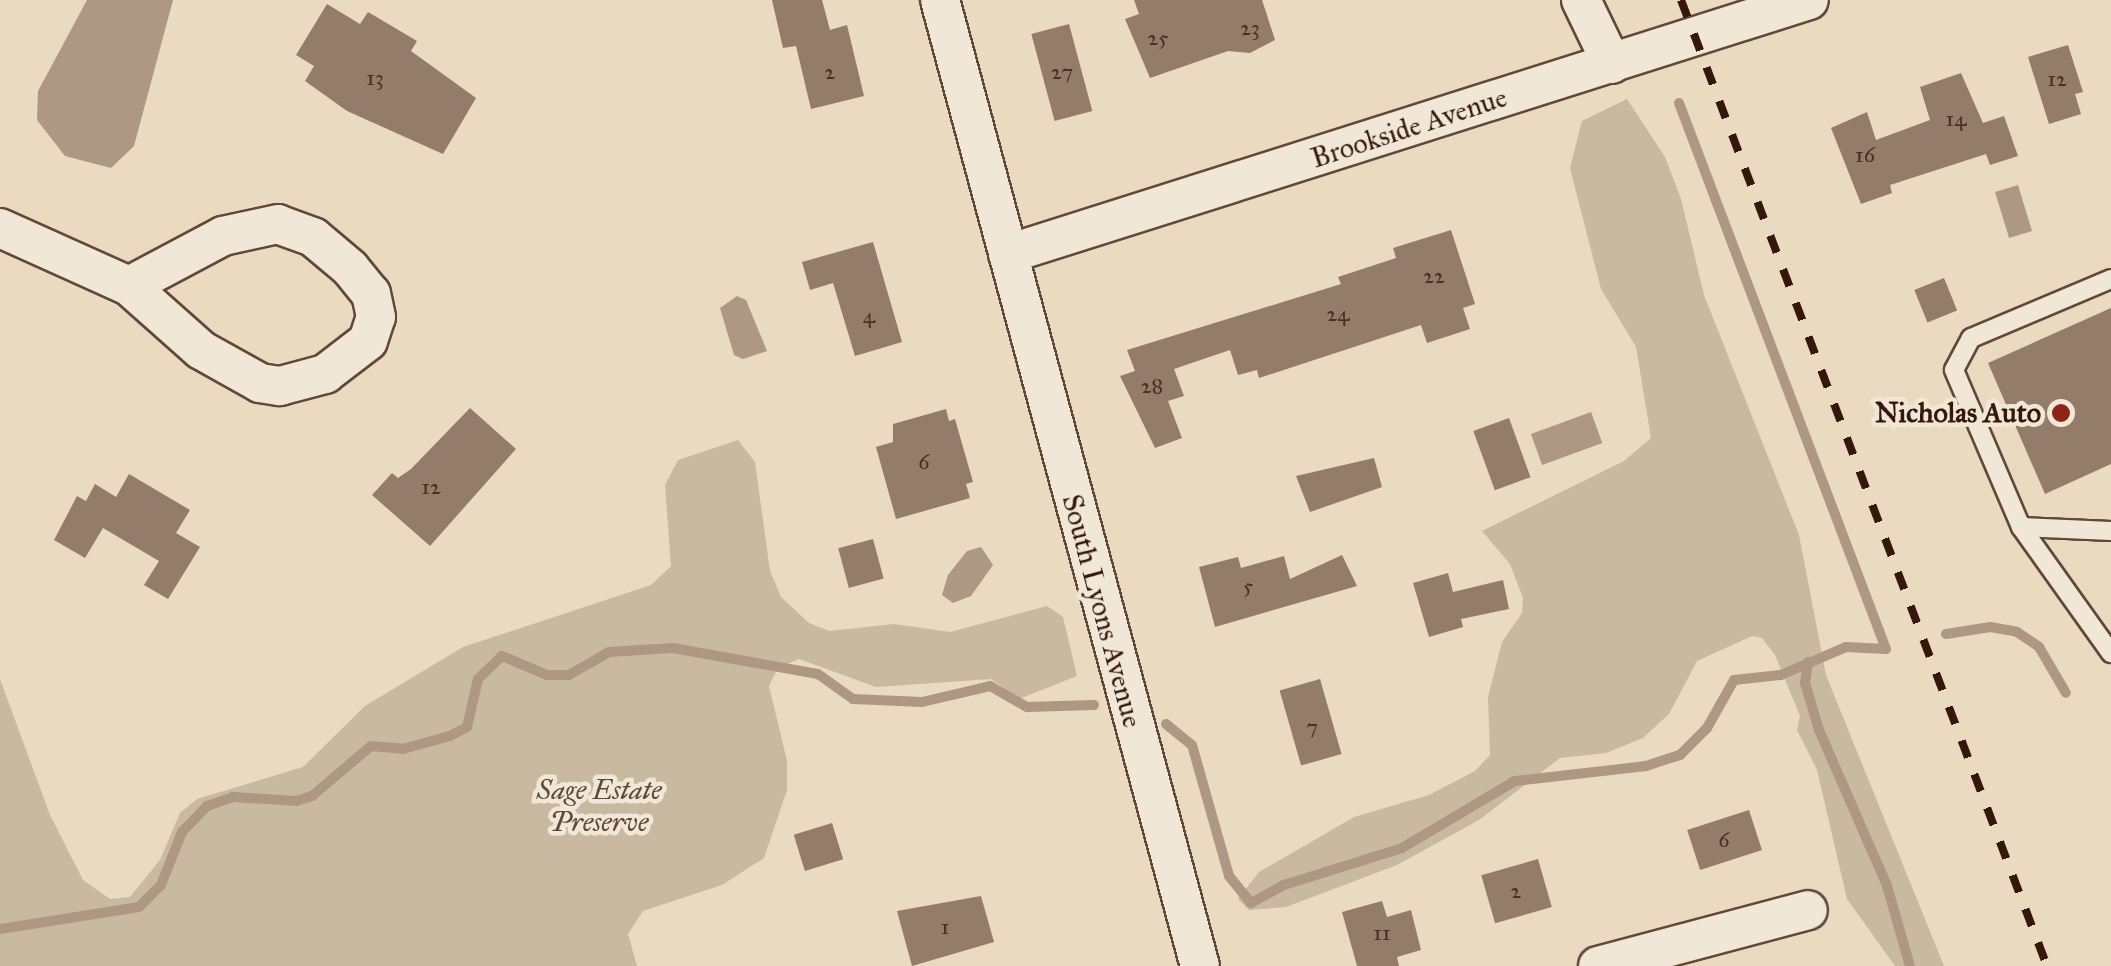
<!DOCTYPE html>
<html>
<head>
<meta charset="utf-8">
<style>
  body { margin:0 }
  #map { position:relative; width:2111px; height:966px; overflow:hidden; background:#e9dac0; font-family:"IM FELL Great Primer",serif }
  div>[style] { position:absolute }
  .green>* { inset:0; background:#cab9a1 }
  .water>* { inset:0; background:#ac9883; transform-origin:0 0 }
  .stream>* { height:10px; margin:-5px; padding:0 5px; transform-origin:5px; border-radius:5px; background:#ac9883 }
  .building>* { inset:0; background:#937c6a; transform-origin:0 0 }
  .roads { filter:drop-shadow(2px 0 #624839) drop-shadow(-2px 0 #624839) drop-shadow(0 2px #624839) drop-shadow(0 -2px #624839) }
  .lane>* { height:18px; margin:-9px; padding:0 9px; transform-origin:9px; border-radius:9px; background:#f1e7d6 }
  .street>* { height:38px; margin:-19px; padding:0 19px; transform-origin:19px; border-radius:19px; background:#f1e7d6 }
  .rail>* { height:8px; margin-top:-4px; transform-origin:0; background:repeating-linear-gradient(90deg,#35170c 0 18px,transparent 0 36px) }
  .dots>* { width:28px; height:28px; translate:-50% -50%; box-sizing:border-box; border:5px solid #f1e7d6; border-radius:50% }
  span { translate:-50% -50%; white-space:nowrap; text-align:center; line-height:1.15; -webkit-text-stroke:9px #f1e7d6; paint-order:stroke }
  .number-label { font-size:22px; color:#4c3024 }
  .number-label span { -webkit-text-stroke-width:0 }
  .street-label { font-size:28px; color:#35170c }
  .poi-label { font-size:28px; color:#35170c; font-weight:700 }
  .right { translate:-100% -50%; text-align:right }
  .park-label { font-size:28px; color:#624839; font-style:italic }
</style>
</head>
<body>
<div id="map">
  <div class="green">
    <div style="clip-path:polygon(1627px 99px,1665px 157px,1681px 199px,1704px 295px,1799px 535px,1826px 675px,1944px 966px,1895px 966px,1847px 899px,1817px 770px,1797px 730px,1800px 716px,1775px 655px,1762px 638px,1752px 636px,1697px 661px,1669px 714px,1643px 738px,1606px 753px,1560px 758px,1479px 820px,1397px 865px,1286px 907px,1249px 910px,1238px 899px,1259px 872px,1354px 817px,1429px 795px,1475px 771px,1490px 755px,1488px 697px,1502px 642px,1522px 613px,1523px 598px,1510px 564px,1482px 531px,1624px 461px,1651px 438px,1636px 347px,1601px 289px,1570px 168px,1582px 121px)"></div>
    <div style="clip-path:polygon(738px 440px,755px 462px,770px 571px,781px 597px,809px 623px,829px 631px,894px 624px,950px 632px,1047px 606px,1063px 617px,1077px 676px,1019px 699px,991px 679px,876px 687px,799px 659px,778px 668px,769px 686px,787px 761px,787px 790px,764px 858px,722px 885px,643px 911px,628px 934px,637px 966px,0 966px,0 679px,50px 815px,83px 880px,110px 899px,130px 897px,160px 860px,180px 813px,197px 799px,303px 767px,365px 706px,463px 647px,651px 585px,671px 566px,665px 485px,678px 460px)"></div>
  </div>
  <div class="water">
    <div style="clip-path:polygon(87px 0,173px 0,134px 146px,111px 168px,65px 156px,37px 120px,38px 91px)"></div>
    <div style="left:2018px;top:185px;width:48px;height:24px;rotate:73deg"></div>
    <div style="clip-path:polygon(737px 296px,746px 300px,767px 351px,743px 359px,734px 355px,720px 308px)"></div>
    <div style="left:1591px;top:412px;width:33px;height:64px;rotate:70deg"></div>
    <div style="clip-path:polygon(981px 547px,993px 565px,971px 596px,953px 603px,942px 595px,948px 575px,967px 551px)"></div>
  </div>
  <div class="stream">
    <div style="left:1946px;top:634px;width:45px;rotate:-9deg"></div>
    <div style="left:1990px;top:627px;width:27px;rotate:10deg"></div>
    <div style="left:2017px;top:632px;width:27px;rotate:34deg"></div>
    <div style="left:2039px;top:647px;width:53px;rotate:59.6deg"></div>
    <div style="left:1808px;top:662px;width:21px;rotate:98deg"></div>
    <div style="left:1805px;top:683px;width:49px;rotate:73.4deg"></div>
    <div style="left:1819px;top:730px;width:170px;rotate:66.4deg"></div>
    <div style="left:1887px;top:886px;width:83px;rotate:74deg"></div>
    <div style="left:1166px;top:724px;width:33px;rotate:39deg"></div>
    <div style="left:1192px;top:745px;width:136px;rotate:74.2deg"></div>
    <div style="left:1229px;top:876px;width:35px;rotate:51deg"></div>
    <div style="left:1251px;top:903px;width:38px;rotate:-29deg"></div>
    <div style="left:1284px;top:885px;width:124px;rotate:-17.4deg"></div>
    <div style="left:1402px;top:848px;width:131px;rotate:-30.7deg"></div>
    <div style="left:1515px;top:781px;width:132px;rotate:-6.5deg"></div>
    <div style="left:1646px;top:766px;width:36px;rotate:-18deg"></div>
    <div style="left:1680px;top:755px;width:38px;rotate:-45deg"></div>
    <div style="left:1707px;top:728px;width:55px;rotate:-60.6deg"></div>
    <div style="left:1734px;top:680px;width:47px;rotate:-6.1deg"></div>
    <div style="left:1781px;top:675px;width:71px;rotate:-23.3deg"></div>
    <div style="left:1846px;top:647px;width:40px;rotate:2.9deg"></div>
    <div style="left:1886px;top:649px;width:584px;rotate:-110.76deg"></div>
    <div style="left:0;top:929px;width:141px;rotate:-9deg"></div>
    <div style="left:139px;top:907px;width:31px;rotate:-45deg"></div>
    <div style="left:161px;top:885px;width:57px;rotate:-68.4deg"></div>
    <div style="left:182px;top:832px;width:36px;rotate:-46deg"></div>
    <div style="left:207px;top:806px;width:28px;rotate:-19deg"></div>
    <div style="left:233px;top:797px;width:63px;rotate:3.6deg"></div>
    <div style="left:296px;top:801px;width:17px;rotate:-17deg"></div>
    <div style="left:312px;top:796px;width:77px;rotate:-40.3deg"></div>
    <div style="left:371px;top:746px;width:32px;rotate:5deg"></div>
    <div style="left:403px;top:749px;width:49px;rotate:-15.5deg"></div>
    <div style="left:450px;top:736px;width:19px;rotate:-28deg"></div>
    <div style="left:467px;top:727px;width:49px;rotate:-77.1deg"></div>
    <div style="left:478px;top:679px;width:33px;rotate:-44deg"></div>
    <div style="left:502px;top:656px;width:49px;rotate:22.9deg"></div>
    <div style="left:547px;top:675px;width:22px"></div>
    <div style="left:569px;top:675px;width:46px;rotate:-29.9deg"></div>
    <div style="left:609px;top:652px;width:64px;rotate:-3.6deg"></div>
    <div style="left:673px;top:648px;width:147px;rotate:10.2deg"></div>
    <div style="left:818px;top:674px;width:43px;rotate:35.5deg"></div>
    <div style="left:853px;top:699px;width:69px;rotate:2.5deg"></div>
    <div style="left:922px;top:702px;width:70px;rotate:-13.2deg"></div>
    <div style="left:990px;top:686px;width:43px;rotate:29.6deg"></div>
    <div style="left:1027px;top:707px;width:67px;rotate:-1.7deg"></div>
  </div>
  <div class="building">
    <div style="clip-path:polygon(772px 0,822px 0,830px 30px,847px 25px,864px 96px,811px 109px,796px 46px,783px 48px)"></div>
    <div style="clip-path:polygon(1134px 0,1262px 0,1275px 40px,1250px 53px,1228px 51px,1150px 78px,1125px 19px,1139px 14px)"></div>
    <div style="clip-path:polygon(327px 4px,360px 24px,368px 12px,417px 41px,411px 51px,476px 98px,443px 154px,347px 111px,305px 81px,314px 66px,296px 55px)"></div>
    <div style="left:1069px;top:24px;width:90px;height:39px;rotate:75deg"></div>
    <div style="clip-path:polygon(2068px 45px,2083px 92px,2075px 94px,2081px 114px,2049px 124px,2028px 57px)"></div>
    <div style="clip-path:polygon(1961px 73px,1983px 123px,2004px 116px,2018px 156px,1990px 165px,1986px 154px,1890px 185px,1892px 193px,1861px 204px,1831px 128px,1867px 112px,1876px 140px,1930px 120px,1920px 87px)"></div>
    <div style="clip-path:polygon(1451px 230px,1475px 304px,1463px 308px,1470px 329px,1427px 343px,1421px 325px,1259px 378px,1257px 370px,1238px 375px,1230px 350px,1174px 369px,1184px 396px,1168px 401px,1182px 438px,1155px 448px,1120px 376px,1135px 371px,1127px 350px,1341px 284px,1338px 277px,1396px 258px,1393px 248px)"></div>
    <div style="clip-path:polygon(873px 242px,902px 342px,855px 356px,833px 283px,810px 290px,802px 262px)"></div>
    <div style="left:1944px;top:278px;width:35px;height:32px;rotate:68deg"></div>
    <div style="clip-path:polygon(2111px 308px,2111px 464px,2045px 494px,1988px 363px)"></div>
    <div style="clip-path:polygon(470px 408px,516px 449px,430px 546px,372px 495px,392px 473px,398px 478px,411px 469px)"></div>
    <div style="clip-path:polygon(946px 409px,949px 421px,955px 419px,973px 482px,966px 484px,970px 498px,896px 519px,876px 447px,893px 442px,893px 424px)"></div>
    <div style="left:1509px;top:418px;width:63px;height:38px;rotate:70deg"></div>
    <div style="clip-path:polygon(1374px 458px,1382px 487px,1310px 512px,1296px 476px)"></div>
    <div style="clip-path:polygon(129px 474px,190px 510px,176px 533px,200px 547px,168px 599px,144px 585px,159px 561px,103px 528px,85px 558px,54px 540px,77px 496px,86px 501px,95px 484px,116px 497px)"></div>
    <div style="left:873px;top:539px;width:41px;height:36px;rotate:75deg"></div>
    <div style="clip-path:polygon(1342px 555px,1357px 586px,1215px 627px,1199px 567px,1238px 557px,1241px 568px,1284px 556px,1290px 579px)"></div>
    <div style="clip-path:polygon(1448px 573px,1453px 592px,1503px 580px,1509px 609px,1461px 619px,1463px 627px,1429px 637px,1413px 583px)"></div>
    <div style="left:1320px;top:679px;width:78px;height:42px;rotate:74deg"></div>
    <div style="left:1749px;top:810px;width:42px;height:65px;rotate:72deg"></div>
    <div style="left:832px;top:823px;width:38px;height:40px;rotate:73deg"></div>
    <div style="left:1538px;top:859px;width:50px;height:59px;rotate:74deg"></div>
    <div style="clip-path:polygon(981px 896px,994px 942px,912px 966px,897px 911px)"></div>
    <div style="clip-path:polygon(1382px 901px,1387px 917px,1411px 910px,1421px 950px,1397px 957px,1399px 966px,1357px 966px,1342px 912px)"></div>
  </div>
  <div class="roads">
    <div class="lane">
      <div style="left:2111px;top:279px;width:152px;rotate:157.1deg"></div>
      <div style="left:1971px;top:338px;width:36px;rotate:118deg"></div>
      <div style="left:1954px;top:370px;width:171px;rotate:66.9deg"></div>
      <div style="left:2021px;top:527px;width:90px;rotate:2.5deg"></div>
      <div style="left:2021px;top:527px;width:155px;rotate:54.5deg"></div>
    </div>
    <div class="street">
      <div style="left:940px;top:0;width:1000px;rotate:74.94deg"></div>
      <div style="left:1581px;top:0;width:71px;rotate:64.2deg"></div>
      <div style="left:0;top:228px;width:141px;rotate:24.2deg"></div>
      <div style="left:129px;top:286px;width:96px;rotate:41.6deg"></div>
      <div style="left:201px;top:350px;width:68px;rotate:29.2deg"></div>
      <div style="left:260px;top:383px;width:20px;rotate:9deg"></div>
      <div style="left:280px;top:386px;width:47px;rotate:-14.9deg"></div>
      <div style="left:325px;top:374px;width:54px;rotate:-37.5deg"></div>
      <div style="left:368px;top:341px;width:25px;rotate:-72deg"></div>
      <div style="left:376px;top:317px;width:24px;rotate:-102deg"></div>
      <div style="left:371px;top:294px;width:33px;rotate:-129deg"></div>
      <div style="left:350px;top:268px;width:48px;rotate:-140deg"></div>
      <div style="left:313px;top:237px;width:37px;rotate:-160deg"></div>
      <div style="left:278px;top:224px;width:56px;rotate:167.7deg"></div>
      <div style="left:223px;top:236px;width:106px;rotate:152deg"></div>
      <div style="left:1008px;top:254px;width:840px;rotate:-17.59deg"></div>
      <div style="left:1598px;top:966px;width:217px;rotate:-14.9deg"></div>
    </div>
  </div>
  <div class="rail">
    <div style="left:1681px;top:0;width:1033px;rotate:69.25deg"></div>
  </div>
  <div class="dots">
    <div style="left:2061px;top:413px;background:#8f2418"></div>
  </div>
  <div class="number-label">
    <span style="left:1250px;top:28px">23</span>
    <span style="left:1158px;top:38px">25</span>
    <span style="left:830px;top:72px">2</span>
    <span style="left:1062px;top:72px">27</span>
    <span style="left:375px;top:78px">13</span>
    <span style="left:2057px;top:79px">12</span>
    <span style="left:1956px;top:119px">14</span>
    <span style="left:1865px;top:155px">16</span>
    <span style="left:1434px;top:276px">22</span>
    <span style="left:1338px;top:314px">24</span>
    <span style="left:869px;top:316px">4</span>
    <span style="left:1152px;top:386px">28</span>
    <span style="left:924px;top:462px">6</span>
    <span style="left:431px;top:487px">12</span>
    <span style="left:1248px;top:586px">5</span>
    <span style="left:1312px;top:727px">7</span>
    <span style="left:1724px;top:840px">6</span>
    <span style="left:1516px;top:891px">2</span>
    <span style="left:945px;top:927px">1</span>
    <span style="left:1382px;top:933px">11</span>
  </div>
  <div class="street-label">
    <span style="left:1409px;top:128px;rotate:-18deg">Brookside Avenue</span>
    <span style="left:1102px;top:611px;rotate:75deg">South Lyons Avenue</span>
  </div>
  <div class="poi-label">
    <span class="right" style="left:2041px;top:413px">Nicholas Auto</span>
  </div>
  <div class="park-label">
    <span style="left:599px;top:806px">Sage Estate<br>Preserve</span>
  </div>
</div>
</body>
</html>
